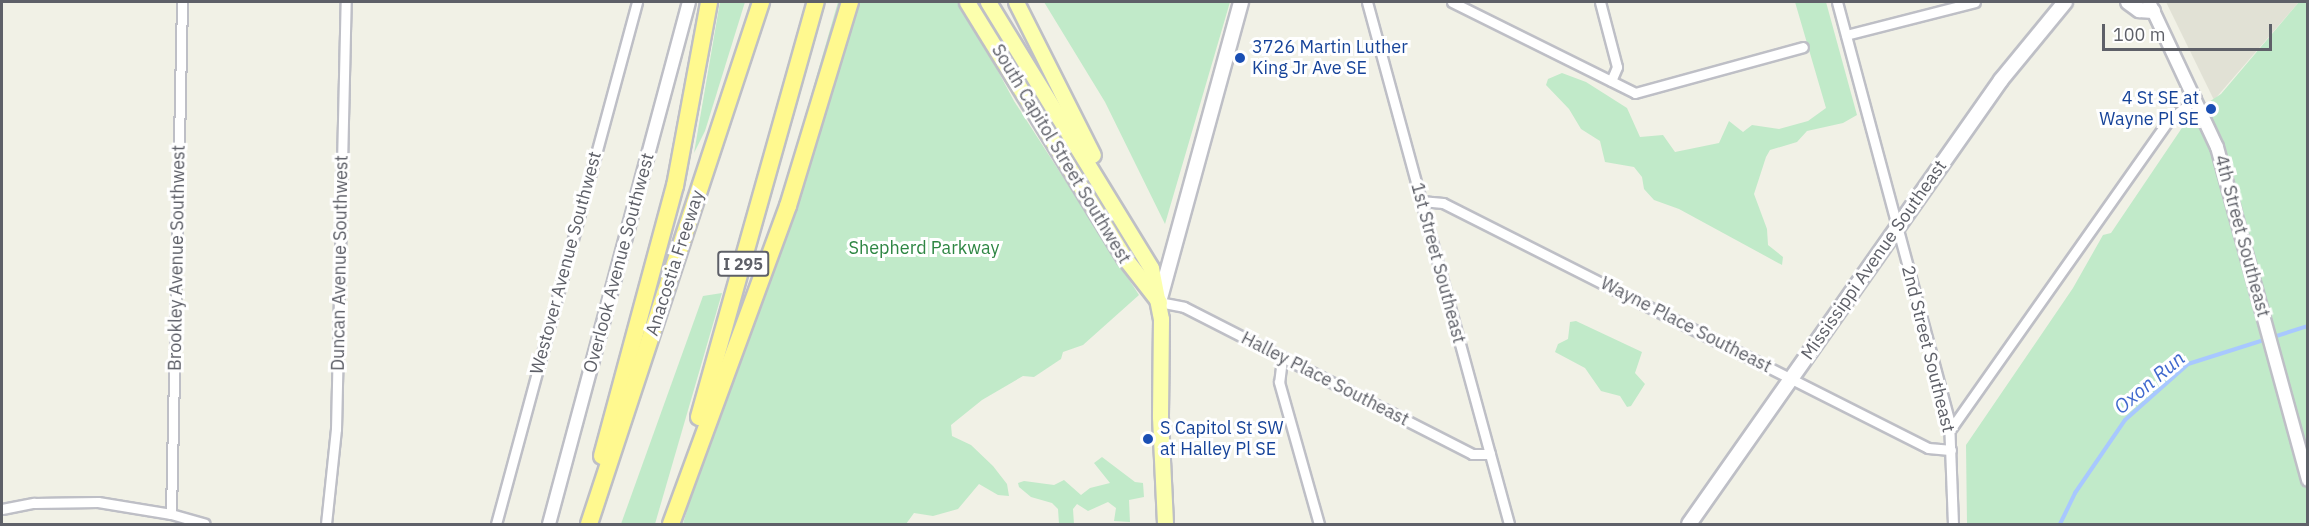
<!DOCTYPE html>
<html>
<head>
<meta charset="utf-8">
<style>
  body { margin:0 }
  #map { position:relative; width:2309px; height:526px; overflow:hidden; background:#f1f1e6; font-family:"IBM Plex Sans",sans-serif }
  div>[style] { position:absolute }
  .education>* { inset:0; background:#e1e1d5 }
  .green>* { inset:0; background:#c1eac9 }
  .stream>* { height:4px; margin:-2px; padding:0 2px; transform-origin:2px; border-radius:2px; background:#a8c8ff }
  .roads { filter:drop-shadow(2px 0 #bebfc6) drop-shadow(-2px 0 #bebfc6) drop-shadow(0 2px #bebfc6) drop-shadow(0 -2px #bebfc6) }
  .minor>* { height:9px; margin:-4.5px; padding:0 4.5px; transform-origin:4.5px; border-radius:4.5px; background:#fff }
  .tertiary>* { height:12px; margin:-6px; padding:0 6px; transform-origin:6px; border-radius:6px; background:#fff }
  .secondary>* { height:14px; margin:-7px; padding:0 7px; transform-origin:7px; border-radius:7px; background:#fff }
  .primary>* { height:15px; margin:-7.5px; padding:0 7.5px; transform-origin:7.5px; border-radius:7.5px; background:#fcffad }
  .motorway>* { height:16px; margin:-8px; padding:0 8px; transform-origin:8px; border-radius:8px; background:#fff98f }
  .dots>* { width:16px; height:16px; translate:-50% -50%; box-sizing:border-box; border:3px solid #fff; border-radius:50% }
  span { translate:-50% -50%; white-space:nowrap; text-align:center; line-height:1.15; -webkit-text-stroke:6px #fff; paint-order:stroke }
  .shield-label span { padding:2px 4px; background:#fff; border:2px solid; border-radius:4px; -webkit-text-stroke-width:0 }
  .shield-label { font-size:16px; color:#5e6068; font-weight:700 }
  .transit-label { font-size:18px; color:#164399 }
  .left { translate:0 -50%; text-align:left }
  .right { translate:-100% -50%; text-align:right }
  .street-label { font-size:18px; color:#5e6068 }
  .park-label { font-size:18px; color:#2e8643 }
  .water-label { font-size:20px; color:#4069ce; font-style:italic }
  .frame { position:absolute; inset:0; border:3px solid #5e6068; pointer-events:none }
  .scale { position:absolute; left:2102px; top:24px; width:170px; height:27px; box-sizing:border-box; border:3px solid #5e6068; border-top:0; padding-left:8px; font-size:18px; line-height:21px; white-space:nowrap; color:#5e6068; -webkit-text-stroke:4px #fff; paint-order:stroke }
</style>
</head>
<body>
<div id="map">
  <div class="education">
    <div style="clip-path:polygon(2166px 2px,2299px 2px,2214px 100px)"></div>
  </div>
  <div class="green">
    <div style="clip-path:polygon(720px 2px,745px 2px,705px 131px,694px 153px)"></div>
    <div style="clip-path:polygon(838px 2px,961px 2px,1014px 101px,1139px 295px,1083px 345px,1063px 352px,1061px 359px,1034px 377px,1023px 376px,982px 400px,951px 425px,952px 436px,971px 445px,993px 466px,1007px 484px,1009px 496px,998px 495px,979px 484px,958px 509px,933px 516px,914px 513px,906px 524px,683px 524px,743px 309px,759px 275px)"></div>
    <div style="clip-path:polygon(1044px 2px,1230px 2px,1165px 224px,1105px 102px)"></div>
    <div style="clip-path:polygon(1795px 2px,1826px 2px,1857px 115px,1843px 123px,1807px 131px,1797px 142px,1770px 150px,1766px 157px,1754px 194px,1767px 229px,1768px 245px,1783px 257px,1782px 265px,1679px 209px,1654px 200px,1644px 189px,1642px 177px,1634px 167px,1605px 162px,1600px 141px,1581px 129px,1569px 109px,1546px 85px,1548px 79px,1562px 73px,1586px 82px,1627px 108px,1640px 137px,1663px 135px,1675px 152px,1719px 143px,1729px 121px,1743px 132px,1752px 125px,1779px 129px,1808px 121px,1826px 108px)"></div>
    <div style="clip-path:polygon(2299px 2px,2307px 2px,2307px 524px,1967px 524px,1966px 445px,2073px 288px,2103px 235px,2111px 233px,2192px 113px,2221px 94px)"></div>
    <div style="clip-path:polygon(722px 293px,655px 524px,621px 524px,703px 296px)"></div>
    <div style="clip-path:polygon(1576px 321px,1642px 352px,1635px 373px,1645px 384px,1631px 406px,1627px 407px,1620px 396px,1601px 391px,1585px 368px,1555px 352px,1558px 344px,1568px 339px,1570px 322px)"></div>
    <div style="clip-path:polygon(1102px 457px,1135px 482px,1143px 483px,1144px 497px,1129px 500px,1130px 522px,1114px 521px,1116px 508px,1108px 502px,1088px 511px,1077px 504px,1073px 509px,1074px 524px,1059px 524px,1058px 509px,1052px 503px,1031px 497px,1019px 487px,1018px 483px,1024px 481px,1054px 485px,1064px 480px,1081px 495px,1090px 488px,1110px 483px,1094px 463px)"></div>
  </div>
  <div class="stream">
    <div style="left:2060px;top:524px;width:34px;rotate:-64deg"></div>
    <div style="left:2075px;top:493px;width:88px;rotate:-55.6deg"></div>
    <div style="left:2125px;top:420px;width:84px;rotate:-41.6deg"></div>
    <div style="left:2188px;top:364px;width:126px;rotate:-17.6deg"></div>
  </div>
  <div class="roads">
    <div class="minor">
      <div style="left:1367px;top:2px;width:541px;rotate:74.78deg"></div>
      <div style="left:1452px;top:2px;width:204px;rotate:26.4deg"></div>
      <div style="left:1635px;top:93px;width:174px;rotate:-15.3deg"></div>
      <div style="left:1600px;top:2px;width:67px;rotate:75.3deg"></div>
      <div style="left:1617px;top:67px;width:15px;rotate:113deg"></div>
      <div style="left:1837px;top:2px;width:433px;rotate:75deg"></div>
      <div style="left:1949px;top:420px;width:104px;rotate:87.8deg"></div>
      <div style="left:1846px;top:35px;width:133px;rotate:-14.3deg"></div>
      <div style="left:1421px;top:201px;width:22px;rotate:5deg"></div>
      <div style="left:1443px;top:203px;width:543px;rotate:26.8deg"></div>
      <div style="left:1928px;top:448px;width:23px;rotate:5deg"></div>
      <div style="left:1159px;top:302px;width:25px;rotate:11deg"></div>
      <div style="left:1184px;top:307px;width:323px;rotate:27deg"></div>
      <div style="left:1472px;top:454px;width:18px"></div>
      <div style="left:1282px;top:359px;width:23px;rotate:97deg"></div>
      <div style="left:1279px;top:382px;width:148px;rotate:74.3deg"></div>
      <div style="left:1950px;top:430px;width:378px;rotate:-54.8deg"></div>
      <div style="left:2168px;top:121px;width:36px;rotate:-39deg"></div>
      <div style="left:2px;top:509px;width:33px;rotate:-11deg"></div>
      <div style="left:34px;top:503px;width:64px;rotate:-0.9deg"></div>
      <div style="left:98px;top:502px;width:74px;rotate:9.3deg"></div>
      <div style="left:171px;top:514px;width:35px;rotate:16deg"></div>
      <div style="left:171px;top:514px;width:512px;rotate:-88.77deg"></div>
      <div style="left:326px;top:524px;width:96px;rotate:-84deg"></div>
      <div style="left:336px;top:429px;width:427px;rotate:-88.7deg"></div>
      <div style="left:496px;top:524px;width:541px;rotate:-74.88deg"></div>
    </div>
    <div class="tertiary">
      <div style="left:2149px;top:2px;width:160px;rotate:64.9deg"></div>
      <div style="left:2217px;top:147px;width:345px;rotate:74.7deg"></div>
      <div style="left:549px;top:524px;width:540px;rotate:-74.99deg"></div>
    </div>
    <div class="secondary">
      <div style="left:2128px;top:2px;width:14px;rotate:36deg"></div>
      <div style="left:2139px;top:10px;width:14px;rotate:4deg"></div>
      <div style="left:1159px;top:302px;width:311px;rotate:-74.7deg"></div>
      <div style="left:1689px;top:524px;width:543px;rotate:-54.9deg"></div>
      <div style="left:2001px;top:80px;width:101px;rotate:-50.6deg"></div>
    </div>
    <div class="primary">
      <div style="left:967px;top:2px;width:299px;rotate:58.4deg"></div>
      <div style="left:1124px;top:257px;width:57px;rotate:52.1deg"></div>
      <div style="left:988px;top:2px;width:312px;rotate:58.5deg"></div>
      <div style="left:1151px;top:268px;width:52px;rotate:78.9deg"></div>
      <div style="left:1161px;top:319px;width:98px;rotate:90.6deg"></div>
      <div style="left:1160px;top:417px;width:107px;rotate:87.3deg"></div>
      <div style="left:1016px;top:2px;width:171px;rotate:63.3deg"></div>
    </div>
    <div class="motorway">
      <div style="left:699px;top:417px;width:431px;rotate:-74.3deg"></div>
      <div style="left:602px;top:456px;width:280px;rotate:-74.9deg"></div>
      <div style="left:675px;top:186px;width:187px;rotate:-79.5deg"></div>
      <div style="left:589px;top:524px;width:550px;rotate:-71.76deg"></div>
      <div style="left:671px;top:524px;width:339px;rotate:-69.8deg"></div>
      <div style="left:788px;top:206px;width:213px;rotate:-73.1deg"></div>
    </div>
  </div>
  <div class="dots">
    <div style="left:1240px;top:58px;background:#1a4fb4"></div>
    <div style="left:2211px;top:109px;background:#1a4fb4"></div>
    <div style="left:1148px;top:439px;background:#1a4fb4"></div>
  </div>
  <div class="shield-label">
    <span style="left:743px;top:264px">I 295</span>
  </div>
  <div class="transit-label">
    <span class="left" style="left:1252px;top:58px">3726 Martin Luther<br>King Jr Ave SE</span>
    <span class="right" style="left:2199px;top:109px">4 St SE at<br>Wayne Pl SE</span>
    <span class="left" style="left:1160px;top:439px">S Capitol St SW<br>at Halley Pl SE</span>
  </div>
  <div class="street-label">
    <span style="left:1061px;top:154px;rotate:59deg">South Capitol Street Southwest</span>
    <span style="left:2242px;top:236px;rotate:75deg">4th Street Southeast</span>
    <span style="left:177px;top:258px;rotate:-89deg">Brookley Avenue Southwest</span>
    <span style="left:1874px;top:260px;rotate:-55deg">Mississippi Avenue Southeast</span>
    <span style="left:340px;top:263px;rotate:-89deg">Duncan Avenue Southwest</span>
    <span style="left:566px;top:263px;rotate:-75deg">Westover Avenue Southwest</span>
    <span style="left:619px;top:263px;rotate:-75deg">Overlook Avenue Southwest</span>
    <span style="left:675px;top:263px;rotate:-72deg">Anacostia Freeway</span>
    <span style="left:1438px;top:263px;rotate:75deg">1st Street Southeast</span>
    <span style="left:1686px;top:325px;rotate:27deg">Wayne Place Southeast</span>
    <span style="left:1928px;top:349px;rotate:76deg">2nd Street Southeast</span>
    <span style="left:1325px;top:379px;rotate:27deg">Halley Place Southeast</span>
  </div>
  <div class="park-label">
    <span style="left:924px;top:248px">Shepherd Parkway</span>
  </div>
  <div class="water-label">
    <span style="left:2149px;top:382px;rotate:-40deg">Oxon Run</span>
  </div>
  <div class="frame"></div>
  <div class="scale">100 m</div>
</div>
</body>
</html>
